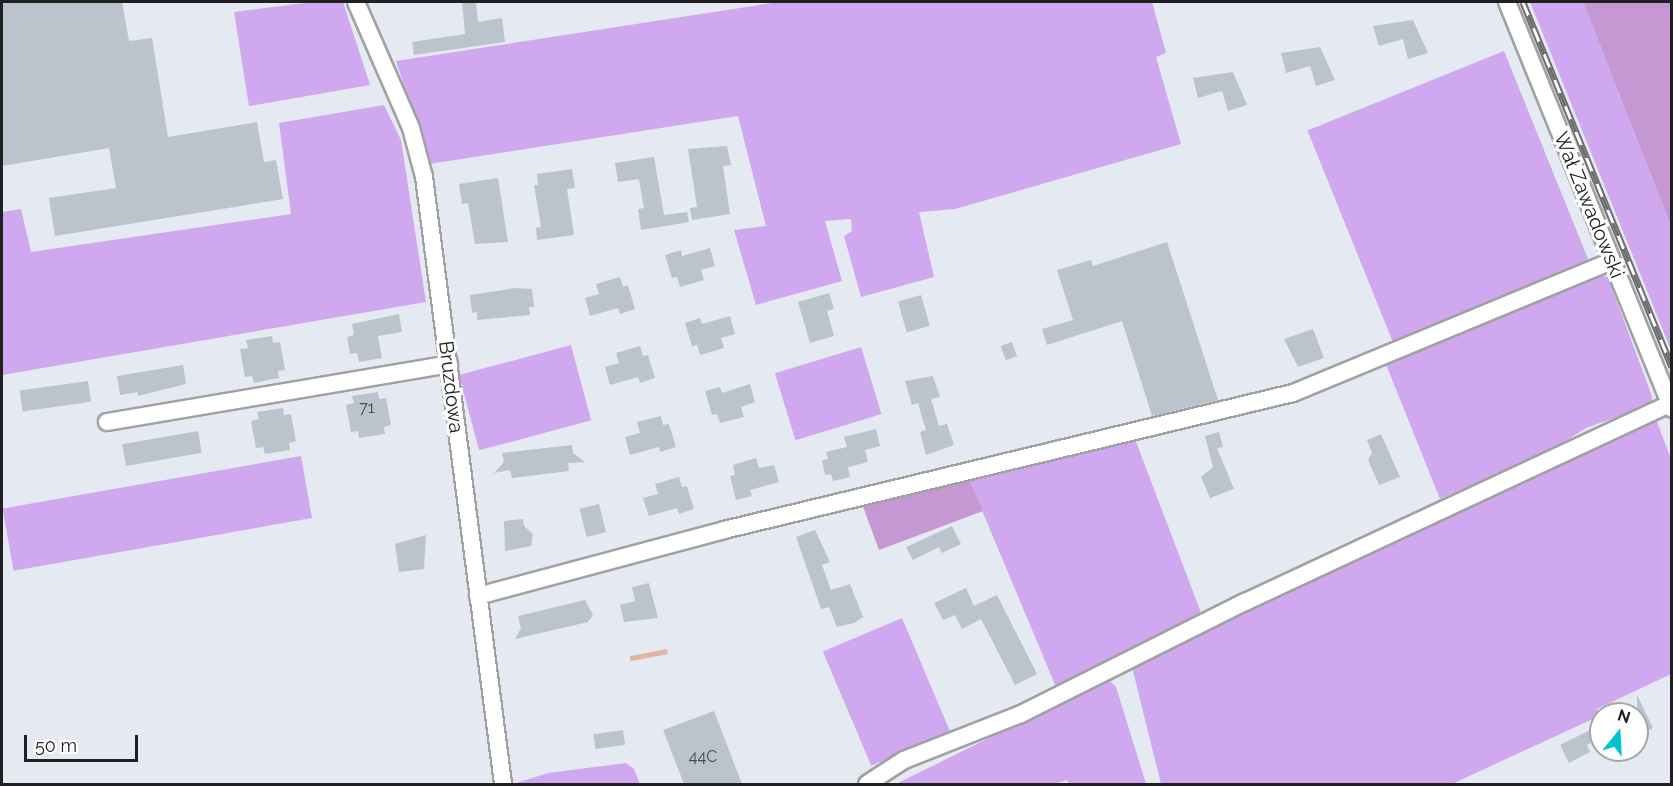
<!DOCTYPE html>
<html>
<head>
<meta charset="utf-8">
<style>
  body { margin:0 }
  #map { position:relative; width:1673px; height:786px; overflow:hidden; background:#e5e9f1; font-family:Raleway,sans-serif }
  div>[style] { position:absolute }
  .grass>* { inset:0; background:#d0a8ef; transform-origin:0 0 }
  .forest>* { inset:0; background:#c597d3 }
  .water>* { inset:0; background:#e2b5a3; transform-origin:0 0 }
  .building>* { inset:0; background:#bbc4cd; transform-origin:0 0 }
  .roads { filter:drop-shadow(2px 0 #a1a1a1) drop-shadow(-2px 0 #a1a1a1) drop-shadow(0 2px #a1a1a1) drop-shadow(0 -2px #a1a1a1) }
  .street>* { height:16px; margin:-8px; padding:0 8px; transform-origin:8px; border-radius:8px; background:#fff }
  .rail>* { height:7px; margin-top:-3.5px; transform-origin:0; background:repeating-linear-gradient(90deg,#fff 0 14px,#6e6e6e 0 28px); box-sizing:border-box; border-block:2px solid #6e6e6e }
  span { translate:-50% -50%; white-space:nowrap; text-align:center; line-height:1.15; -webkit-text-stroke:6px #fff; paint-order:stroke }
  .number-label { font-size:16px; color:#47494b }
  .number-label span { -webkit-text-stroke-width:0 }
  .street-label { font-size:20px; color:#202020 }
  .frame { position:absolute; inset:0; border:3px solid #202020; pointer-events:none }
  .north { position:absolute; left:1589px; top:702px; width:60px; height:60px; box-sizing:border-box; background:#fff; border:2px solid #a6a6a6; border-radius:50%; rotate:18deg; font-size:16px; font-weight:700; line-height:24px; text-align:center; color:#202020 }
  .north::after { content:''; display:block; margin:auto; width:21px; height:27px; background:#00c3cf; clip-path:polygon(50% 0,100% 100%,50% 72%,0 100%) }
  .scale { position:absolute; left:24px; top:735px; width:114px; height:27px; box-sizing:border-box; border:3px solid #202020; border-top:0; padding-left:8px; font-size:18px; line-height:21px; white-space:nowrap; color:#202020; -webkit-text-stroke:4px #fff; paint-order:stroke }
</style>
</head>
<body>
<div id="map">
  <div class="grass">
    <div style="clip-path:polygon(312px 2px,343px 2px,370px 85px,249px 106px,234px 12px)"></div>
    <div style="clip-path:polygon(778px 2px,1152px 2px,1166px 53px,1156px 57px,1181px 144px,955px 209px,919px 212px,934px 277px,861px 297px,844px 236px,852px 231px,851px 219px,825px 221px,842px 281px,756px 305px,734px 230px,766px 226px,738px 116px,429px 164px,396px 61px)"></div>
    <div style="clip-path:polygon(1530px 2px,1583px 2px,1671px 226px,1671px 350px)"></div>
    <div style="left:1504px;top:51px;width:227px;height:212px;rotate:68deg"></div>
    <div style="clip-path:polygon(384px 105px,401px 140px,426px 302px,2px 375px,2px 212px,21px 209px,31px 252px,291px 214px,279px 123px)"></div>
    <div style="clip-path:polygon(1597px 272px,1608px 278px,1652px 396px,1651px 405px,1586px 428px,1561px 444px,1440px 499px,1385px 362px,1502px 317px)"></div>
    <div style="left:571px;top:345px;width:78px;height:116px;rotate:75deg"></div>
    <div style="left:861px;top:347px;width:70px;height:90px;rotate:73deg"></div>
    <div style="clip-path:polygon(1656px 419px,1671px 459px,1671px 674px,1597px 709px,1599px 716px,1452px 784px,1161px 784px,1132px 667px)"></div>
    <div style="clip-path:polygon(1135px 439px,1203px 618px,1056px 687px,968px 477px)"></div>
    <div style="left:301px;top:456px;width:63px;height:303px;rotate:80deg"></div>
    <div style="left:902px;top:618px;width:124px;height:86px;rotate:67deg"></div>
    <div style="clip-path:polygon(1108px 679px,1116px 687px,1146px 784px,1069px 784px,1067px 780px,1054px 784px,896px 784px)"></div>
    <div style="clip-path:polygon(626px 763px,634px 769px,640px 784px,513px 784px,548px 773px)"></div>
  </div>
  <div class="forest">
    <div style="clip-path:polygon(1583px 2px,1671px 2px,1671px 226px)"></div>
    <div style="clip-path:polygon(968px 477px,983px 511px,879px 550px,861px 501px)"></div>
  </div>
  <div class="water">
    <div style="left:667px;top:649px;width:5px;height:38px;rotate:79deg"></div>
  </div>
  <div class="building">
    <div style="clip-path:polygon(2px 2px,122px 2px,129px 41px,152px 38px,168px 137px,257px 122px,264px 162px,276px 160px,283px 199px,55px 236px,49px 198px,116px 188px,109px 148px,2px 166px)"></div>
    <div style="clip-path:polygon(462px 2px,476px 2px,478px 22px,502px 18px,505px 42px,414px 55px,412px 42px,465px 34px)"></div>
    <div style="clip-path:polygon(1413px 20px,1428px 53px,1408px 59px,1403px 39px,1379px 46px,1373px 26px)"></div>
    <div style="clip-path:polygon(1320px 47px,1335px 80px,1316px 86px,1310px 66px,1286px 73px,1281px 53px)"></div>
    <div style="clip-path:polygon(1233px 72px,1247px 105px,1228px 111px,1222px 91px,1198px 98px,1193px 78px)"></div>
    <div style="clip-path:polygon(727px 146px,731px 165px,723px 166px,730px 214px,692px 220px,690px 208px,697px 207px,688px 149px)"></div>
    <div style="clip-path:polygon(654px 157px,664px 215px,687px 212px,689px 222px,641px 230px,638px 209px,644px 208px,639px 179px,618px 182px,615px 163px)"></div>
    <div style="clip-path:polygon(572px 169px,575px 188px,567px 189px,574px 235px,537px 240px,536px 228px,541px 227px,534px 185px,538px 185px,537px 174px)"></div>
    <div style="clip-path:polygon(498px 178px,508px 242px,475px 244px,468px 203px,462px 204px,459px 184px)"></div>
    <div style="clip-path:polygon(1167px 242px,1218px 400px,1152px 416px,1122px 321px,1047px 345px,1042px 329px,1073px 320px,1057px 270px,1091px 260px,1093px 266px)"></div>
    <div style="clip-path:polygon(710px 248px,715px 266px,701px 270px,704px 280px,680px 287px,677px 277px,672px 278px,665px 255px,681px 250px,682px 256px)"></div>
    <div style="clip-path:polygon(620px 277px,623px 287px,628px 285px,635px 309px,620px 314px,618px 308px,590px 316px,585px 298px,599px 294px,596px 284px)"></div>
    <div style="clip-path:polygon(516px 288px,532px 289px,534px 307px,529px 307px,530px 315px,477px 320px,477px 312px,472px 313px,470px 295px)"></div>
    <div style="clip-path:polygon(829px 293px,834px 309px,827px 311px,834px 336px,810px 343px,798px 302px)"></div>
    <div style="left:921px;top:295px;width:32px;height:24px;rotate:74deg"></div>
    <div style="clip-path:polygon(399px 314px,402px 332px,378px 336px,382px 358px,359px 362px,357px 353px,350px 354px,347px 337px,354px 335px,352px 324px)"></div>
    <div style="clip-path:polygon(730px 316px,735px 334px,721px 338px,724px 348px,700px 355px,697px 345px,692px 346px,685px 323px,700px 318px,702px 324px)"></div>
    <div style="clip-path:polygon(1313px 329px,1324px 358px,1298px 367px,1284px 339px)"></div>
    <div style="clip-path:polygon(272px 336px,273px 343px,280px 342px,285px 370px,278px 371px,279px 378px,254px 383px,252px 376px,245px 377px,240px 349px,248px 348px,246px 340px)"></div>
    <div style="left:1012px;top:342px;width:15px;height:12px;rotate:70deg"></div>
    <div style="clip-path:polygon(640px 346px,643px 356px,648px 355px,655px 378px,640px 383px,638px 377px,610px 385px,605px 367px,619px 363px,616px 353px)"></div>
    <div style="clip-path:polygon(183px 365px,186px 384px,138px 396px,138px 392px,120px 395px,117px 376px)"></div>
    <div style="clip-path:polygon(933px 376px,940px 397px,931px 399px,939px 426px,947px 424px,954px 445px,926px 455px,920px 432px,926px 430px,922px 417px,918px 403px,912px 405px,905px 381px)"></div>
    <div style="left:88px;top:381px;width:21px;height:69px;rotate:82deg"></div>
    <div style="clip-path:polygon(750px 384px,755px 402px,741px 407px,744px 417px,720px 423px,717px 414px,712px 415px,705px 391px,720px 387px,722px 393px)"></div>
    <div style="clip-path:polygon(378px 392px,379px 399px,386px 398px,391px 425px,384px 427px,385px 434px,359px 438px,358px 431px,351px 432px,346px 405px,354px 403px,352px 396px)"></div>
    <div style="clip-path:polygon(283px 408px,284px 415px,291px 414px,296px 441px,289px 443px,290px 450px,265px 454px,263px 447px,256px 448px,251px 421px,259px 419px,257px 412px)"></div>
    <div style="clip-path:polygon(661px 416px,663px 425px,669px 424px,676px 447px,660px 452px,659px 447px,630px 455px,625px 437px,640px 433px,637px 422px)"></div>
    <div style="clip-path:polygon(876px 429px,880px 446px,865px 450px,868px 462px,848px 467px,850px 477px,833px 481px,831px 474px,825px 475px,822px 460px,828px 459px,826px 452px,847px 447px,844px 437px)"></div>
    <div style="left:198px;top:431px;width:22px;height:77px;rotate:80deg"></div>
    <div style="clip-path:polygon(1219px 432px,1223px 447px,1217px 448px,1234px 489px,1210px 498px,1201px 477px,1213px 467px,1205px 436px)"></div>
    <div style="clip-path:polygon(1381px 434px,1400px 477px,1379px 485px,1368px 460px,1372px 453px,1367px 440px)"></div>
    <div style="clip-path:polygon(572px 445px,573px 453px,585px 462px,568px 463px,569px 471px,512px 478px,510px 470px,494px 473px,504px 462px,502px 453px)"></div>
    <div style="clip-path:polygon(756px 458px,759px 468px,774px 465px,779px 482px,750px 490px,752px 496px,736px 500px,730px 476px,735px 475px,733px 465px)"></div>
    <div style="clip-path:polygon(679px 477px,682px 487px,687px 486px,694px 509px,679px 514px,677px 508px,649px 516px,643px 498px,658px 494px,655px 484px)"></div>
    <div style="left:599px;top:504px;width:29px;height:20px;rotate:76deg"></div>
    <div style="clip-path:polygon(523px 519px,524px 526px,533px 534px,531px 546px,505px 551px,504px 521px)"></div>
    <div style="clip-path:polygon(952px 526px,961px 544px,942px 553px,939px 547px,913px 560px,906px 547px)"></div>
    <div style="clip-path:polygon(815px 530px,830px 562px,822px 565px,831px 590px,850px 584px,863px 617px,854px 623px,837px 627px,829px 607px,821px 609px,796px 537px)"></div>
    <div style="clip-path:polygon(426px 535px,424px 569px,399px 572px,395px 544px)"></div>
    <div style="clip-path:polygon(649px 583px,658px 618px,624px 622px,620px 605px,635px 601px,632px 587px)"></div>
    <div style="clip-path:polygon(966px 588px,974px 606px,997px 595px,1037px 674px,1015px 685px,981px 619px,962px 629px,955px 615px,943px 620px,934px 603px)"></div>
    <div style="clip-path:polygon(585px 600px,593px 615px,588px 622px,515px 639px,521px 628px,518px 616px)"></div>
    <div style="clip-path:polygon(1637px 695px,1653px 728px,1637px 736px)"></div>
    <div style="clip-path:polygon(714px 711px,742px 784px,684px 784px,663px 730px)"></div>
    <div style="clip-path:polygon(1596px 727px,1601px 738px,1587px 745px,1590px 752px,1569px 763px,1560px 745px)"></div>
    <div style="left:623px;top:730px;width:15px;height:30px;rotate:82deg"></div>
  </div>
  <div class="roads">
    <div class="street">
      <div style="left:356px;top:2px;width:137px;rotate:66.4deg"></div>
      <div style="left:411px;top:128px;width:51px;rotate:75.1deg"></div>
      <div style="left:424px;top:177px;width:612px;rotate:82.58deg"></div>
      <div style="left:1507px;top:2px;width:439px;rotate:67.9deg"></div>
      <div style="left:107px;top:422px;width:347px;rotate:-9.6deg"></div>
      <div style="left:478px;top:596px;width:255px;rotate:-15deg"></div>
      <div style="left:724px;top:530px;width:585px;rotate:-13.54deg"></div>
      <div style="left:1293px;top:393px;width:344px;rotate:-22.5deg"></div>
      <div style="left:867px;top:784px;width:44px;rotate:-33deg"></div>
      <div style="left:904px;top:760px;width:126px;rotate:-21.5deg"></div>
      <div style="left:1021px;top:714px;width:250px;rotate:-26.6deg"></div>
      <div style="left:1245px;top:602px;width:468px;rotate:-25deg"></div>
    </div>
  </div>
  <div class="rail">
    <div style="left:1523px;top:2px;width:394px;rotate:67.8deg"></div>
  </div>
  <div class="number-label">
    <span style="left:367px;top:408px">71</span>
    <span style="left:703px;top:757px">44C</span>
  </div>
  <div class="street-label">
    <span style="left:1589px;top:205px;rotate:68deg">Wał Zawadowski</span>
    <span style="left:451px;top:387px;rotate:83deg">Bruzdowa</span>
  </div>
  <div class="frame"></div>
  <div class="north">N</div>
  <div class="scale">50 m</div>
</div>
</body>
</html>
